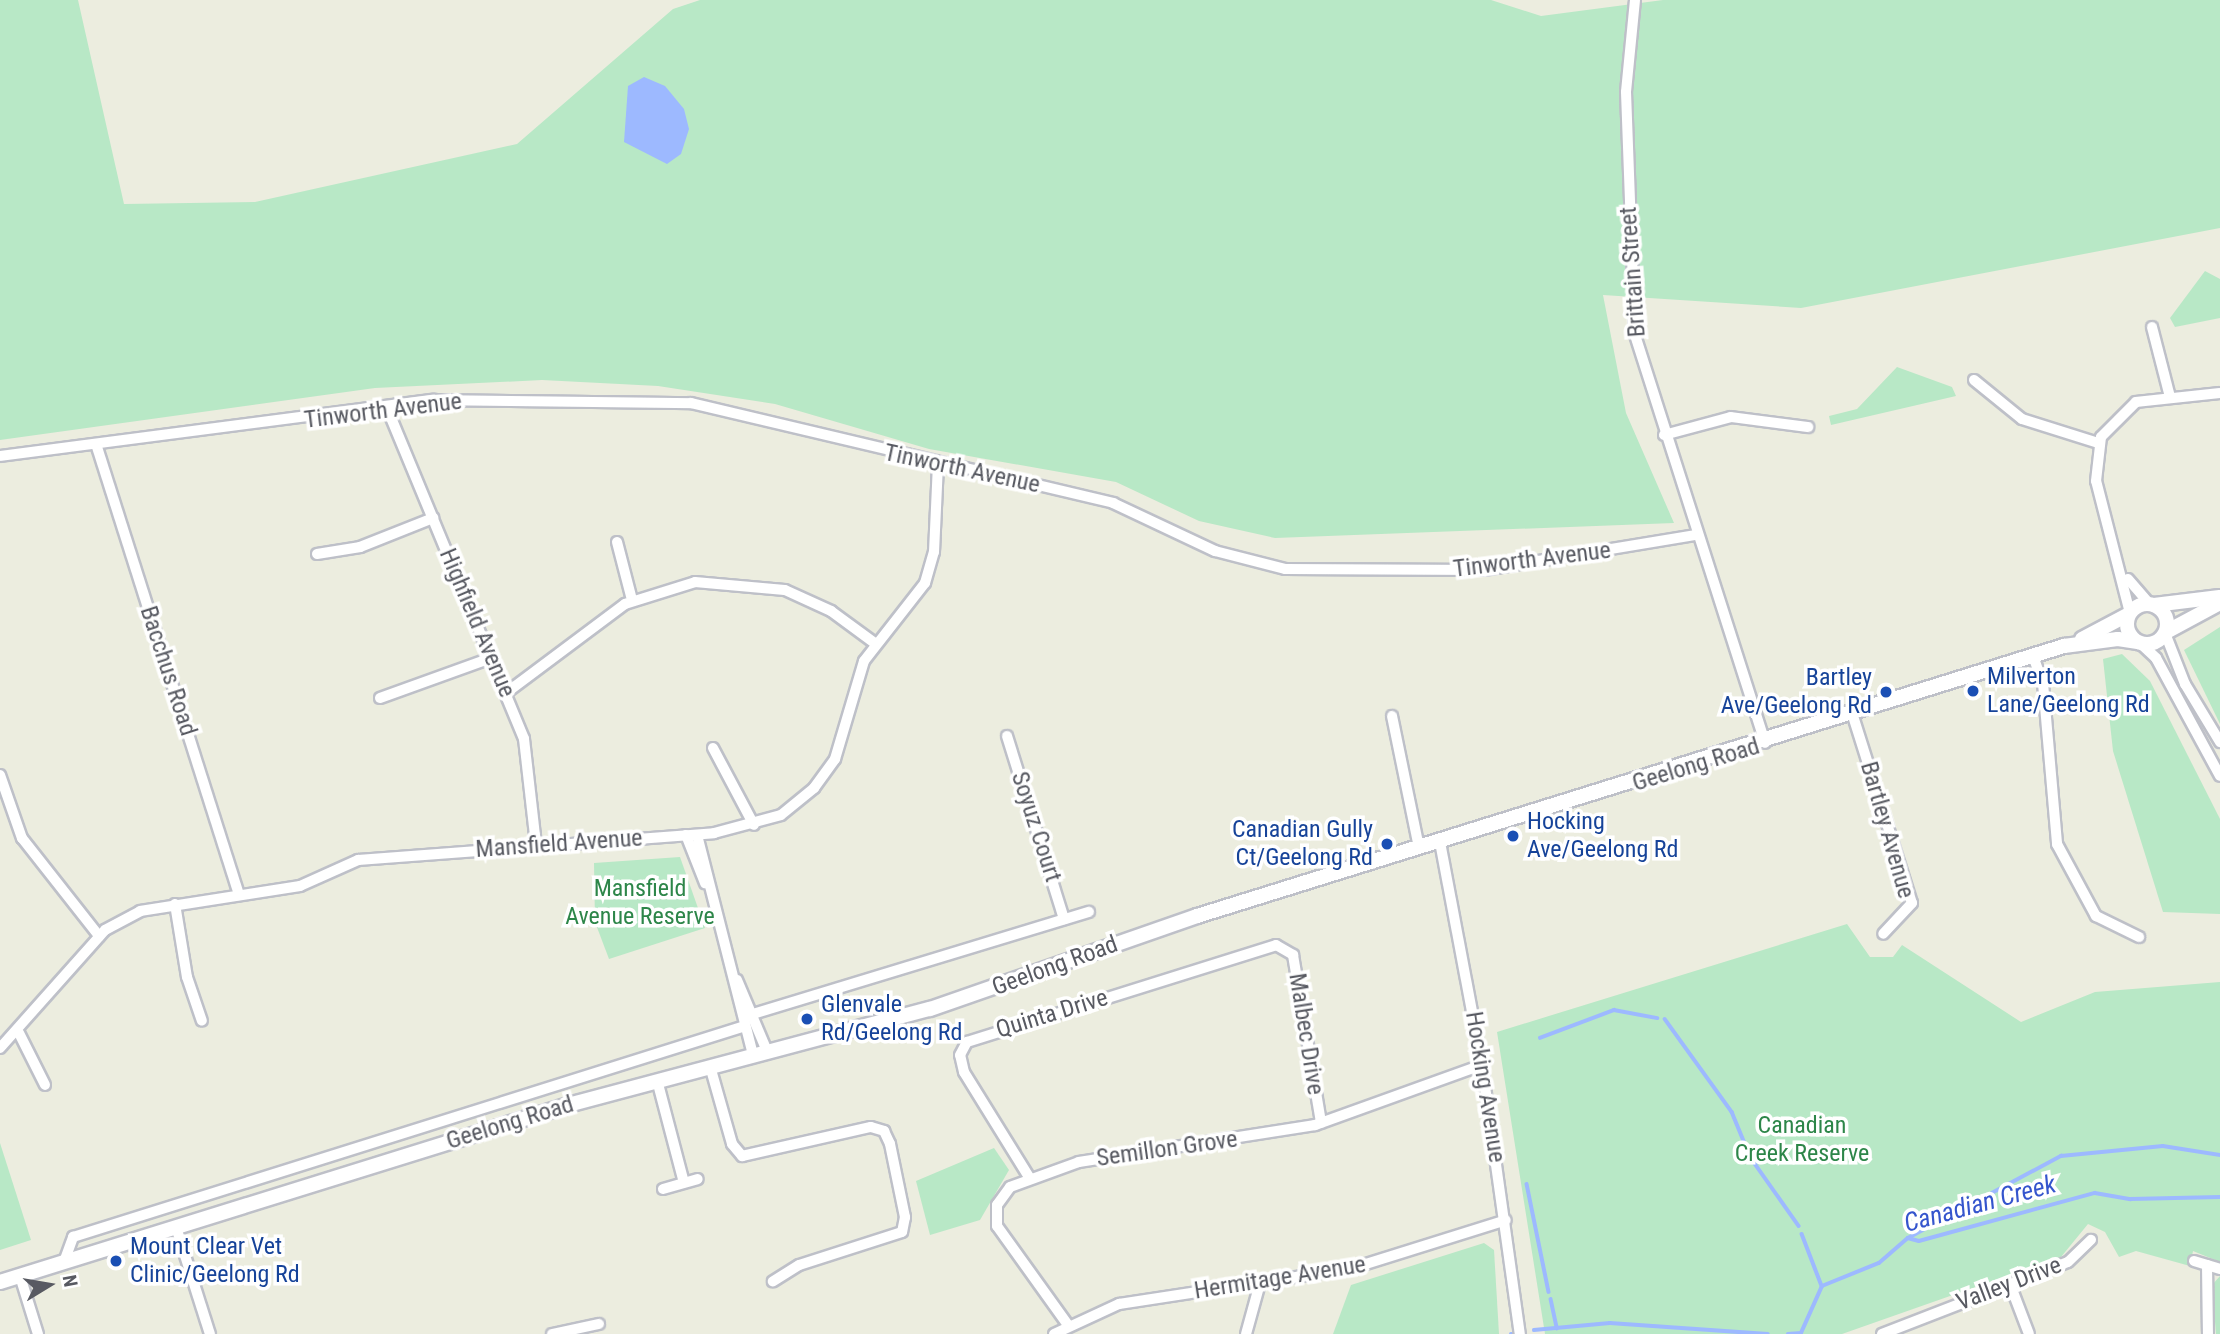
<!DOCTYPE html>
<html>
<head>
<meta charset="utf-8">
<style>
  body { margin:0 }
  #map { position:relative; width:2220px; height:1334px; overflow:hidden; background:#eceddf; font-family:"Roboto Condensed",sans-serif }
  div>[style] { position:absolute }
  .green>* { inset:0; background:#b8e8c6 }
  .water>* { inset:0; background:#9db9ff }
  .stream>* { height:3.5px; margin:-1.75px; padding:0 1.75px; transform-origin:1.75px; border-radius:1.75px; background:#9db9ff }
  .roads { filter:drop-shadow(2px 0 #bec0c8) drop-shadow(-2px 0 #bec0c8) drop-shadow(0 2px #bec0c8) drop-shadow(0 -2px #bec0c8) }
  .street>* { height:10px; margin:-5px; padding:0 5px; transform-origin:5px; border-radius:5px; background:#fff }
  .secondary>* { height:14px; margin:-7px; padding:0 7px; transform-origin:7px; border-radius:7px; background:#fff }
  .secondary>.ring { margin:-7px; padding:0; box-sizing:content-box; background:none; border:14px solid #fff; border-radius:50% }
  .dots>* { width:19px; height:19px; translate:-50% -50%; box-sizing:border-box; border:4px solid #fff; border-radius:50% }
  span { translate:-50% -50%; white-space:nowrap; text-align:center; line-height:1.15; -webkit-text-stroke:7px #fff; paint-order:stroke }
  .street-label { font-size:24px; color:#585a62 }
  .transit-label { font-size:24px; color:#164399 }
  .left { translate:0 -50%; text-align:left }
  .right { translate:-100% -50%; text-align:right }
  .park-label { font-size:24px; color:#2d8649 }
  .water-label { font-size:26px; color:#3555cd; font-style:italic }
  .north { position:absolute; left:14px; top:1250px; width:70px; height:70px; -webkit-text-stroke:5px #fff; paint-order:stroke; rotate:79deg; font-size:19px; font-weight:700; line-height:28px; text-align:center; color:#585a62 }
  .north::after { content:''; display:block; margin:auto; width:24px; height:32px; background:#585a62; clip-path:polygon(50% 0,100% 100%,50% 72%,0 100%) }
</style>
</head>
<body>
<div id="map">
  <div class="green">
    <div style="clip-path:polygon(0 0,78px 0,124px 204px,255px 202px,517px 144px,673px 9px,700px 0,1491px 0,1541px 16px,1663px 0,2220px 0,2220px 228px,1801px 308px,1603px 295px,1626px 413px,1674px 523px,1275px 538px,1199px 521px,1116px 482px,929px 449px,775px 404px,658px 386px,542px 380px,375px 388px,0 440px)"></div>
    <div style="clip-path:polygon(2205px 271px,2220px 279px,2220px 318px,2175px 327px,2170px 318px)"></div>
    <div style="clip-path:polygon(1897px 367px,1952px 387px,1956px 396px,1831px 425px,1829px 416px,1857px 409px)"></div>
    <div style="clip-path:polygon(2220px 627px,2220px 724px,2184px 650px)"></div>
    <div style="clip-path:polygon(2122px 654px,2150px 681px,2220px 819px,2220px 914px,2163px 912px,2113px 751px,2103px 659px)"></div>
    <div style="clip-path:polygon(680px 857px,705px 928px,609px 959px,595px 922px,594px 863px)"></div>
    <div style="clip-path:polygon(1847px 924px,1870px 957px,1893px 957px,1902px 945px,2021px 1022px,2095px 992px,2220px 982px,2220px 1262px,2193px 1251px,2190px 1266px,2136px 1251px,2119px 1257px,2105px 1232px,2088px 1224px,2061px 1257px,1842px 1334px,1545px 1334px,1497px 1032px)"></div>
    <div style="clip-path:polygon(0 1143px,31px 1240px,0 1250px)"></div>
    <div style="clip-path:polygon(994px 1148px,1009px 1170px,980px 1220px,930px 1235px,916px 1181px)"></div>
    <div style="clip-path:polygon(1484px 1243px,1494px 1250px,1499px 1334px,1333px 1334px,1351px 1285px)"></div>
    <div style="clip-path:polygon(2220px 1276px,2220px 1334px,2216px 1334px,2212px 1285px)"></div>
  </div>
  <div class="water">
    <div style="clip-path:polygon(644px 77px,665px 86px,684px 109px,689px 129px,681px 154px,667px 164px,624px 142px,628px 86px)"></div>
  </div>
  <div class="stream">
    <div style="left:1665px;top:1019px;width:115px;rotate:54.2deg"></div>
    <div style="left:1732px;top:1112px;width:50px;rotate:67.6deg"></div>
    <div style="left:1751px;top:1158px;width:83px;rotate:54.8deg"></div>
    <div style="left:1540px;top:1038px;width:79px;rotate:-20.7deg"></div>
    <div style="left:1614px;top:1010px;width:44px;rotate:10.5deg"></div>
    <div style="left:1527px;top:1184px;width:110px;rotate:78.5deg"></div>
    <div style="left:1802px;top:1234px;width:56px;rotate:69deg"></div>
    <div style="left:1908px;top:1238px;width:174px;rotate:-28.2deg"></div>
    <div style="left:2061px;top:1156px;width:102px;rotate:-5.6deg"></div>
    <div style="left:2163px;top:1146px;width:58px;rotate:9deg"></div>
    <div style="left:1551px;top:1299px;width:30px;rotate:78deg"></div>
    <div style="left:1534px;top:1330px;width:76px;rotate:-5.3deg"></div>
    <div style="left:1610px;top:1323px;width:158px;rotate:4deg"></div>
    <div style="left:1511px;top:1334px;width:1px"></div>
    <div style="left:1788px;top:1334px;width:13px;rotate:-4deg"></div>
    <div style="left:1801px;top:1333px;width:51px;rotate:-65.9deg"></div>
    <div style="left:1822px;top:1286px;width:61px;rotate:-22deg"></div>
    <div style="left:1879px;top:1263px;width:38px;rotate:-41deg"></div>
    <div style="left:1908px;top:1238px;width:11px;rotate:15deg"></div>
    <div style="left:1919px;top:1241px;width:182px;rotate:-15.3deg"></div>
    <div style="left:2095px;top:1193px;width:36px;rotate:10deg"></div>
    <div style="left:2130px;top:1199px;width:90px;rotate:-1.3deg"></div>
  </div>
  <div class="roads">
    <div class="street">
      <div style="left:1635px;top:0;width:92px;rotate:95.6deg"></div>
      <div style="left:1626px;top:92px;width:243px;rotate:87.9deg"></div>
      <div style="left:1635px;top:335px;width:428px;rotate:72.3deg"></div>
      <div style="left:2152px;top:327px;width:72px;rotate:75.6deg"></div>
      <div style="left:1974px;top:380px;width:62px;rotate:39.1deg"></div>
      <div style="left:2022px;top:419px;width:80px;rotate:17.5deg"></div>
      <div style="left:387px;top:408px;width:358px;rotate:67.5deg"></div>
      <div style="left:524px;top:739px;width:107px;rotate:83.5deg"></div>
      <div style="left:1664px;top:435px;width:69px;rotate:-15deg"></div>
      <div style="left:1731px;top:417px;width:78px;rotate:7.4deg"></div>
      <div style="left:97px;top:447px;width:470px;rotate:72.4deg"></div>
      <div style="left:0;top:456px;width:437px;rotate:-7.4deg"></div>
      <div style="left:433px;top:400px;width:258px;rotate:0.7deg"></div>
      <div style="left:691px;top:403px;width:434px;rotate:13.3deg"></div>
      <div style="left:1113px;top:503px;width:113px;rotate:25.2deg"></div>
      <div style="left:1215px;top:551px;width:72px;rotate:14.4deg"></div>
      <div style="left:1285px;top:569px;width:199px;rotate:0.3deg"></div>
      <div style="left:1484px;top:570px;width:215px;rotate:-9.4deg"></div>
      <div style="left:617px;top:542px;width:60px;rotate:75.5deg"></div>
      <div style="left:317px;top:554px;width:44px;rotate:-9.2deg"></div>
      <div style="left:360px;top:547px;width:79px;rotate:-21.7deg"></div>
      <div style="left:2128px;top:579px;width:33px;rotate:49deg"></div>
      <div style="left:2130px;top:613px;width:136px;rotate:-104.4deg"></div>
      <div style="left:2096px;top:481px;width:44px;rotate:-83.5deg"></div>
      <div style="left:2101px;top:437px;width:49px;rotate:-45deg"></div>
      <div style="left:2136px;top:402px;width:84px;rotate:-6.1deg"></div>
      <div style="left:2165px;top:633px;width:55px;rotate:68.6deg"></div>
      <div style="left:2185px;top:684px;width:68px;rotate:58.9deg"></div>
      <div style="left:2140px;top:643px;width:22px;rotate:43deg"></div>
      <div style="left:2156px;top:658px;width:134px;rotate:61.5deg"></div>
      <div style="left:2033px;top:656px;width:29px;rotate:70deg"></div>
      <div style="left:2043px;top:683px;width:162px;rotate:85deg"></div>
      <div style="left:2057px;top:844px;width:82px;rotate:61.6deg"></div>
      <div style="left:2096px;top:916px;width:48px;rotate:26deg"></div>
      <div style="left:506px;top:693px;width:149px;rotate:-36.8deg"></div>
      <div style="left:625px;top:604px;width:73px;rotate:-17.4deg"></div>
      <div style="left:695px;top:582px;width:90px;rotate:5.1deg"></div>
      <div style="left:785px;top:590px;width:51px;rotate:24.5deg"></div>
      <div style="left:831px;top:611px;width:56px;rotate:36.3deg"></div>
      <div style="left:380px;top:698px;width:118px;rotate:-19.8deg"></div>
      <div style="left:1392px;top:716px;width:135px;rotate:78.4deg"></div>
      <div style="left:1853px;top:716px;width:196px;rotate:72.5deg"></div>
      <div style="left:1912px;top:903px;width:42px;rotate:133.1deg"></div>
      <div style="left:1007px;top:736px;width:192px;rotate:72.7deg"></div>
      <div style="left:713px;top:748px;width:87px;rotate:62deg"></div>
      <div style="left:0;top:775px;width:67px;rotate:70.8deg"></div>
      <div style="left:22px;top:838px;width:125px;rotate:51.8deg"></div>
      <div style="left:686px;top:835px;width:52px;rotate:68.4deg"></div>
      <div style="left:697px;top:835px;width:227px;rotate:75.7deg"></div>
      <div style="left:1440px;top:842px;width:227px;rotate:79.3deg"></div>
      <div style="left:1482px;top:1065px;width:272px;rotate:82deg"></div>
      <div style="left:175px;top:904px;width:74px;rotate:80.7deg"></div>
      <div style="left:187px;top:977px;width:46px;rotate:71.2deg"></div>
      <div style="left:737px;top:980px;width:77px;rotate:67.1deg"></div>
      <div style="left:756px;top:1013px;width:348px;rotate:-16.9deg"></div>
      <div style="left:19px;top:1033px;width:58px;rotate:63.4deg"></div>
      <div style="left:0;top:1048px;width:158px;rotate:-48.3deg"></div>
      <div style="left:105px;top:930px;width:40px;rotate:-28deg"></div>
      <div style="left:140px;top:911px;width:162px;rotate:-8.9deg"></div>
      <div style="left:300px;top:886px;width:64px;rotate:-24.1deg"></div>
      <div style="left:358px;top:860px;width:357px;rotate:-4.3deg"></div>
      <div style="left:714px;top:833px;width:69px;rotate:-15deg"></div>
      <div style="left:781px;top:815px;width:43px;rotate:-39.3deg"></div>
      <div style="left:814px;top:788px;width:36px;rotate:-54deg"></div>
      <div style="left:835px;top:759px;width:102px;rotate:-73.5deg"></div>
      <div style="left:864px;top:661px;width:99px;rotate:-52deg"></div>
      <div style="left:925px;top:583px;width:32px;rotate:-74deg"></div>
      <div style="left:934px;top:552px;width:88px;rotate:-87.4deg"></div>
      <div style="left:710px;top:1066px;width:81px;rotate:74.2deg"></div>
      <div style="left:732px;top:1144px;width:16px;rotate:50deg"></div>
      <div style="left:742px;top:1156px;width:132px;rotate:-12.7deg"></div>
      <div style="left:871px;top:1127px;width:14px;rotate:17deg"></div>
      <div style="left:884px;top:1131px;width:14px;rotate:65deg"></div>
      <div style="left:890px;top:1144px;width:75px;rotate:78.4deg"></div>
      <div style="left:905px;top:1217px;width:15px;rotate:101deg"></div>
      <div style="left:902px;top:1232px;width:108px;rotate:162.2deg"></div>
      <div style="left:799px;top:1265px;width:31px;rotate:148deg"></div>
      <div style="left:657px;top:1080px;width:106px;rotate:75.3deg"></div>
      <div style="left:1029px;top:1177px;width:123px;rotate:-121.8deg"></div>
      <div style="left:964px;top:1072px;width:17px;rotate:-103deg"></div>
      <div style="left:960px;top:1055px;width:15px;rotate:-62deg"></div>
      <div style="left:967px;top:1042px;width:324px;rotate:-17.4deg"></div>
      <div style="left:1276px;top:945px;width:20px;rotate:30deg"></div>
      <div style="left:1293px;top:955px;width:170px;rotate:80.5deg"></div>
      <div style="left:663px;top:1189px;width:36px;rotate:-16deg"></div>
      <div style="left:176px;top:1227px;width:112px;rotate:72.4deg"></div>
      <div style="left:2194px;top:1261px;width:27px;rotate:17deg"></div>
      <div style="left:64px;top:1262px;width:27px;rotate:-70deg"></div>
      <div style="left:73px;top:1237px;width:704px;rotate:-17.43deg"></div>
      <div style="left:2207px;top:1265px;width:69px;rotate:89.2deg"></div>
      <div style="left:20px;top:1276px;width:61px;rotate:72.8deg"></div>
      <div style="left:2010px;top:1284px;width:53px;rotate:69.2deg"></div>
      <div style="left:1068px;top:1325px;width:122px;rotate:-125.6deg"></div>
      <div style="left:997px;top:1226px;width:21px;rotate:-90deg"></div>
      <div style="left:997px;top:1205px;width:22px;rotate:-54deg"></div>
      <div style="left:1010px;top:1187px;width:73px;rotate:-19.9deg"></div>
      <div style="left:1079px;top:1162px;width:239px;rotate:-8.9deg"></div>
      <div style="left:1315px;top:1125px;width:177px;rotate:-19.8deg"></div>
      <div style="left:552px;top:1334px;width:48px;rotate:-12deg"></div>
      <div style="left:1054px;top:1334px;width:72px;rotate:-24.8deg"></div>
      <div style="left:1119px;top:1304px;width:237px;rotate:-8.7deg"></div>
      <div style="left:1353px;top:1268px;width:160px;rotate:-17.4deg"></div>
      <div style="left:1246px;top:1334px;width:53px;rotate:-74.6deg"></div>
      <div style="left:1882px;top:1334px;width:199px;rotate:-21.2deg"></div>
      <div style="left:2068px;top:1262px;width:32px;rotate:-44deg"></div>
    </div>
    <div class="secondary">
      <div class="ring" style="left:2127px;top:604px;width:26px;height:26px"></div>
      <div style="left:2154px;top:605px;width:66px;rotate:-6.9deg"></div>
      <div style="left:2166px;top:632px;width:61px;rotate:-28.2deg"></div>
      <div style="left:2082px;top:639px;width:53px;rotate:-28deg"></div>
      <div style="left:0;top:1282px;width:599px;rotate:-17.29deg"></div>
      <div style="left:572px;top:1104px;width:370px;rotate:-14.9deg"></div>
      <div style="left:930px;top:1009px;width:283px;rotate:-19.2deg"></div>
      <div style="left:1197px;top:916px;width:908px;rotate:-17.3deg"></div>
      <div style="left:2064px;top:646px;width:54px;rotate:-7.4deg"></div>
      <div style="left:2118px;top:639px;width:20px;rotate:9deg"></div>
    </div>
  </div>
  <div class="dots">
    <div style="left:1973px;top:691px;background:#1a4fb4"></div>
    <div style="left:1886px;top:692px;background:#1a4fb4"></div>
    <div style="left:1513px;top:836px;background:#1a4fb4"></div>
    <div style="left:1387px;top:844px;background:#1a4fb4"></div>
    <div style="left:807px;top:1019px;background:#1a4fb4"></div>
    <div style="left:116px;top:1261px;background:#1a4fb4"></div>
  </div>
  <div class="street-label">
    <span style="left:1633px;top:272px;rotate:-94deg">Brittain Street</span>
    <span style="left:383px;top:411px;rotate:-7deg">Tinworth Avenue</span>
    <span style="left:962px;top:469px;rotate:12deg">Tinworth Avenue</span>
    <span style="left:1532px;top:560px;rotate:-7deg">Tinworth Avenue</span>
    <span style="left:477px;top:623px;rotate:67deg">Highfield Avenue</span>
    <span style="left:168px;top:671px;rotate:72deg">Bacchus Road</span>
    <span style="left:1696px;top:765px;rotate:-17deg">Geelong Road</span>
    <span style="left:1036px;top:827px;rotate:72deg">Soyuz Court</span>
    <span style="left:1887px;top:830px;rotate:74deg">Bartley Avenue</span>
    <span style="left:559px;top:844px;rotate:-4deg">Mansfield Avenue</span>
    <span style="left:1055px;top:966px;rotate:-20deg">Geelong Road</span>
    <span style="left:1052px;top:1014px;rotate:-17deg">Quinta Drive</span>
    <span style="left:1306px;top:1034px;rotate:81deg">Malbec Drive</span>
    <span style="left:1485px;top:1087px;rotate:81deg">Hocking Avenue</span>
    <span style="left:510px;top:1123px;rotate:-17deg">Geelong Road</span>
    <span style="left:1167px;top:1149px;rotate:-8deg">Semillon Grove</span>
    <span style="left:1280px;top:1278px;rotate:-9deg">Hermitage Avenue</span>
    <span style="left:2009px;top:1284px;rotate:-21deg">Valley Drive</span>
  </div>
  <div class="transit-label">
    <span class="left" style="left:1987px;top:691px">Milverton<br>Lane/Geelong Rd</span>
    <span class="right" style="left:1872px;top:692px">Bartley<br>Ave/Geelong Rd</span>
    <span class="left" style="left:1527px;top:836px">Hocking<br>Ave/Geelong Rd</span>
    <span class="right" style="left:1373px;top:844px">Canadian Gully<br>Ct/Geelong Rd</span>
    <span class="left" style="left:821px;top:1019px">Glenvale<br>Rd/Geelong Rd</span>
    <span class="left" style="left:130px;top:1261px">Mount Clear Vet<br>Clinic/Geelong Rd</span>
  </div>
  <div class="park-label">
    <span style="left:640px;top:903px">Mansfield<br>Avenue Reserve</span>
    <span style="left:1802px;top:1140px">Canadian<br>Creek Reserve</span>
  </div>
  <div class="water-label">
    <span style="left:1980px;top:1204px;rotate:-15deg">Canadian Creek</span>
  </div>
  <div class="north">N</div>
</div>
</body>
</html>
